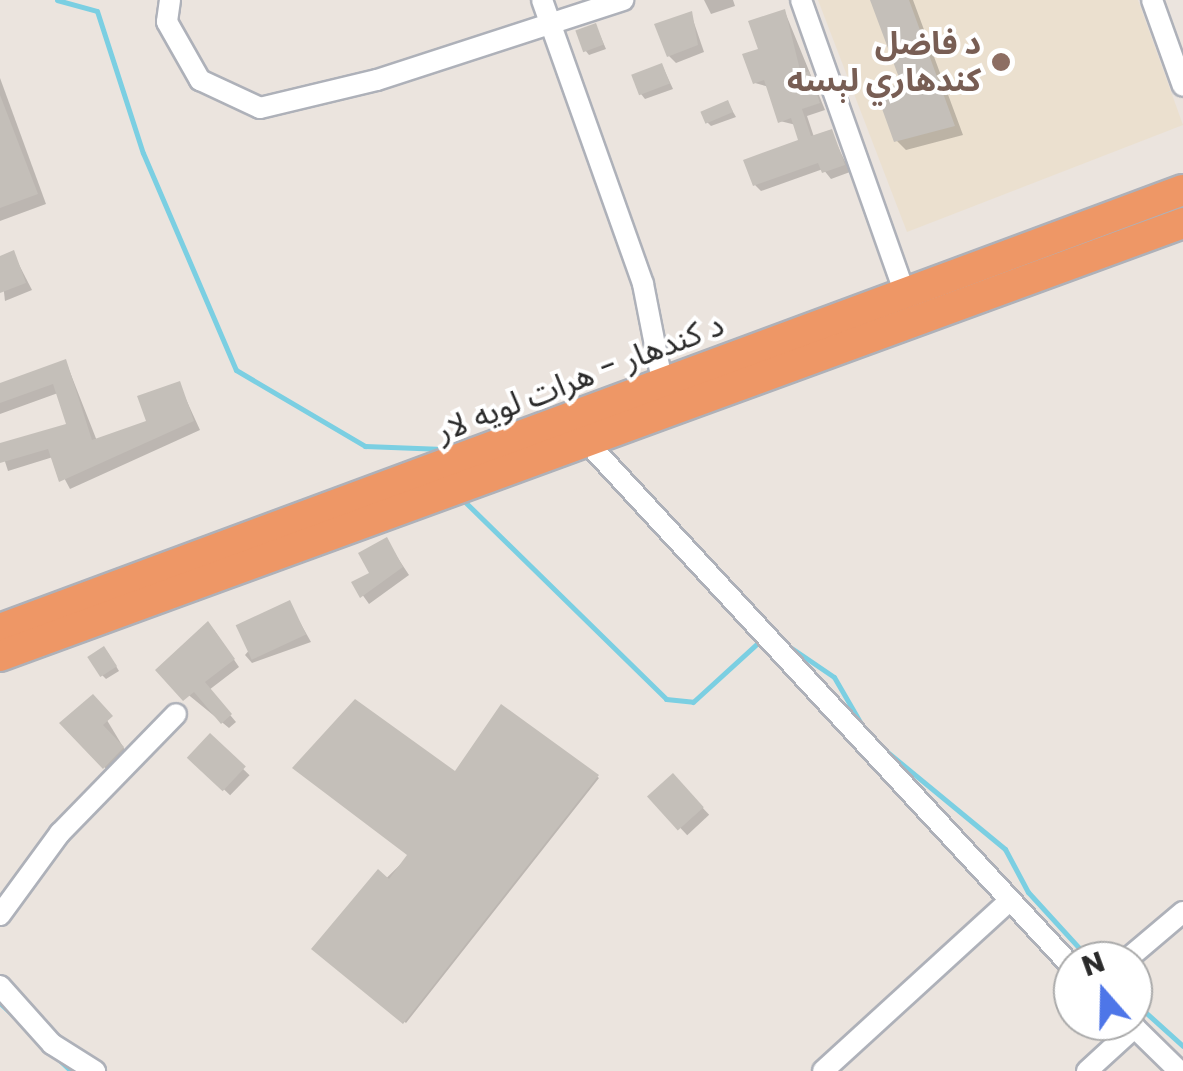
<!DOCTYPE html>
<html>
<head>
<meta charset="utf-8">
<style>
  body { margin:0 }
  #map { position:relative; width:1183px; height:1071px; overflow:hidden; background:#ebe4de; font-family:Poppins,"Noto Sans Arabic",sans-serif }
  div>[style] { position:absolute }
  .education>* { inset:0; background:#ebe0cf }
  .shadow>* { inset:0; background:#0003; transform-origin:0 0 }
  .stream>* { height:5px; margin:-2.5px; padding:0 2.5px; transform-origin:2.5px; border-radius:2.5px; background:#7bcfe2 }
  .building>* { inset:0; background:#c4bfb9; transform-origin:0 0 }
  .roads { filter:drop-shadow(2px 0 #aeb1b9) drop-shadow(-2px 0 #aeb1b9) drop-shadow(0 2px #aeb1b9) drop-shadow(0 -2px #aeb1b9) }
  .minor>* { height:20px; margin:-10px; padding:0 10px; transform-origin:10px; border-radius:10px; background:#fff }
  .highway>* { height:30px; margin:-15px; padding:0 15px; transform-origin:15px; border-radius:15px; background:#ee9766 }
  .dots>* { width:28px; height:28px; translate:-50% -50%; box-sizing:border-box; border:5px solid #fff; border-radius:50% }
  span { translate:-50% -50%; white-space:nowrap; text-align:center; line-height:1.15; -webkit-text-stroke:8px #fff; paint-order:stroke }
  .education-label { font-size:32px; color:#785e54; font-weight:700 }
  .right { translate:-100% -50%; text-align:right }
  .street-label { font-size:32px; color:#2a2a2a }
  .north { position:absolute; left:1053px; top:941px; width:100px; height:100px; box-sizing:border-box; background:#fff; border:2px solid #aaa; border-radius:50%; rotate:340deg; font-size:28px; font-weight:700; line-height:40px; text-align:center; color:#2a2a2a }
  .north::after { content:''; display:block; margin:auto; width:35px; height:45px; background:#4e76e8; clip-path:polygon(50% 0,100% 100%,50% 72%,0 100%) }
</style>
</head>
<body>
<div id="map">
  <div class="education">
    <div style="clip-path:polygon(818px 0,1138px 0,1183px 125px,907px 232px)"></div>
  </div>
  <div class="shadow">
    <div style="clip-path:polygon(704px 0,733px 0,735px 6px,711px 14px)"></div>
    <div style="clip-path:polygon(873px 0,913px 0,963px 135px,906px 150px,897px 141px,904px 84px)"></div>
    <div style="clip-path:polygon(785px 12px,825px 110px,807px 116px,814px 137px,831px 132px,850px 172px,831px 179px,823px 169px,761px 191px,755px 185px,802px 142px,796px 125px,780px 121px,769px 87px,755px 83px)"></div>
    <div style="clip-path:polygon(691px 14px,704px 52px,676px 63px,669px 56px)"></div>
    <div style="clip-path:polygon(596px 26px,606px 49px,589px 55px,585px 50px)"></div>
    <div style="clip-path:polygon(662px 65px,673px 89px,645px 99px,641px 94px)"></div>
    <div style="clip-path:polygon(0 78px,46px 204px,0 221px)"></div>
    <div style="clip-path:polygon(728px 103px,736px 117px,711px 126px,706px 121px)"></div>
    <div style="clip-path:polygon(13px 253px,32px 290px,5px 301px,0 258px)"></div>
    <div style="clip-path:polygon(66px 362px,97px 441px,149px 422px,179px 384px,200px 430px,70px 489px,53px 457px,8px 471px,0 446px,69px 426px,58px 393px,0 414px,0 384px)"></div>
    <div style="clip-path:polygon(386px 540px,409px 575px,369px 604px,354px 583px,372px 574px)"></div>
    <div style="clip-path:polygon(289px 603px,311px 642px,252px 663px,245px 655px)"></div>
    <div style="clip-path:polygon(214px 630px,239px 667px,209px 690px,236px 722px,229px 728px,158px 670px)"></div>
    <div style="clip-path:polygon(108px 653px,119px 671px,106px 679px,102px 675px)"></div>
    <div style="clip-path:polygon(93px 697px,128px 755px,110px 773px,62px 724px)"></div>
    <div style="clip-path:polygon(502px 708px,599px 778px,406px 1023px,314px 949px,410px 855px)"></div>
    <div style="left:210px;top:737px;width:55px;height:28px;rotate:44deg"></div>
    <div style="left:673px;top:776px;width:53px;height:30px;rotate:47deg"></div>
  </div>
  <div class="stream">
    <div style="left:57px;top:0;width:41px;rotate:15.4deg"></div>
    <div style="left:97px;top:11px;width:149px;rotate:72.1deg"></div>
    <div style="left:143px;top:153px;width:236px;rotate:66.8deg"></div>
    <div style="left:236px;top:370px;width:150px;rotate:30.5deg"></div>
    <div style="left:365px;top:446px;width:78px;rotate:2.2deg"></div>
    <div style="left:461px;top:498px;width:287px;rotate:44.4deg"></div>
    <div style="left:666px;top:699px;width:27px;rotate:6deg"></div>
    <div style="left:693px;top:702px;width:93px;rotate:-42.4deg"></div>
    <div style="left:784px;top:643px;width:60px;rotate:34.2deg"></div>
    <div style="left:834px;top:677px;width:58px;rotate:59.9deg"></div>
    <div style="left:880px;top:746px;width:162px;rotate:39.5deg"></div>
    <div style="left:1005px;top:849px;width:49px;rotate:61.9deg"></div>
    <div style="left:1028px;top:892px;width:93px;rotate:47.6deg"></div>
    <div style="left:1133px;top:1001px;width:67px;rotate:42deg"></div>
    <div style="left:0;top:1003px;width:22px;rotate:43deg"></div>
    <div style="left:56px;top:1057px;width:21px;rotate:43deg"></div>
  </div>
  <div class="building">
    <div style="clip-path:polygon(870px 0,909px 0,955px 126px,894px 142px,876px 92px,901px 83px)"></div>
    <div style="clip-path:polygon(785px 9px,801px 74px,809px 71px,820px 103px,802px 109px,811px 136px,832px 129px,845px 165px,822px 173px,818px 163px,753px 186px,743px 160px,798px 140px,791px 118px,778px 123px,764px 80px,753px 84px,742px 54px,758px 49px,748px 21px)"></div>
    <div style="clip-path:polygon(692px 11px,698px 45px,667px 57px,654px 24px)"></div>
    <div style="left:596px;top:23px;width:23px;height:22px;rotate:70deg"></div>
    <div style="left:662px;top:63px;width:22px;height:33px;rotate:69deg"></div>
    <div style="clip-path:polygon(0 95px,38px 194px,0 208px)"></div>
    <div style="left:728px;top:100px;width:13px;height:30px;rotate:67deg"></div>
    <div style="clip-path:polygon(14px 250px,26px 283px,0 293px,0 256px)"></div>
    <div style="clip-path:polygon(66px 359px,92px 440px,146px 421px,137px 396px,180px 381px,194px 421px,59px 482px,48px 449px,0 463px,0 443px,66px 424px,53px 384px,0 403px,0 383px)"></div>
    <div style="clip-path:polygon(387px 537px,403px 567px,360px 598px,351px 582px,369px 573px,358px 553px)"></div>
    <div style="left:290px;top:600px;width:38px;height:60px;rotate:65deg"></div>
    <div style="clip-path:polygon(208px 621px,235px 659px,205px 682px,232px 714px,221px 724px,194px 692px,183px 701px,155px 670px)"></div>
    <div style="left:104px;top:646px;width:24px;height:20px;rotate:57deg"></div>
    <div style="clip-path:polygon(93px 694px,113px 716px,103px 725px,124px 747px,103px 769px,59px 723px)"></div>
    <div style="clip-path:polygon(355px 699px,455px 771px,501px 704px,599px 775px,403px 1024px,311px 949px,378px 869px,389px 879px,407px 855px,292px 768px)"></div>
    <div style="left:210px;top:733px;width:49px;height:34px;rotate:43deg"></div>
    <div style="left:673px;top:773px;width:46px;height:35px;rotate:48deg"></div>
  </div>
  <div class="roads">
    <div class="minor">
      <div style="left:170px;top:0;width:22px;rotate:98deg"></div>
      <div style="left:167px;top:22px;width:67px;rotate:60.4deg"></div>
      <div style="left:200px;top:80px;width:66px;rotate:25deg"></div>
      <div style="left:260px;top:108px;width:120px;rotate:-13.5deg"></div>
      <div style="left:377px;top:80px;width:259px;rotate:-18deg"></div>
      <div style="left:542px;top:0;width:301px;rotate:70.4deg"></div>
      <div style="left:643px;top:284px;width:104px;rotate:78.9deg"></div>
      <div style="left:801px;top:0;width:311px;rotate:70.5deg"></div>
      <div style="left:1152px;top:0;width:91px;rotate:70.2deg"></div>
      <div style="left:585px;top:440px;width:719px;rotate:47.25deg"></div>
      <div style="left:0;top:915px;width:102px;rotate:-53.8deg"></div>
      <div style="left:60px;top:833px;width:166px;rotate:-45.7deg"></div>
      <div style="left:1125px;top:961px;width:76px;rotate:-40.2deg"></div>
      <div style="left:0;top:986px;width:78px;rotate:48.1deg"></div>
      <div style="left:52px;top:1044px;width:51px;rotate:32.1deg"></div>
      <div style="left:1128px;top:1021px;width:71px;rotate:44.4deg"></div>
      <div style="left:823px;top:1071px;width:253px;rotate:-42.4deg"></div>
      <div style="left:1087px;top:1071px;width:65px;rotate:-42.5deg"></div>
    </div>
    <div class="highway">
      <div style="left:0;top:629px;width:1262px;rotate:-20.36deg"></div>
      <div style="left:0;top:656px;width:1260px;rotate:-20.1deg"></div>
    </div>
  </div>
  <div class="dots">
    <div style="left:1001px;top:62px;background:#8d6e63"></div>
  </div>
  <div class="education-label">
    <span class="right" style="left:981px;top:62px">د فاضل<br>کندهاري لېسه</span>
  </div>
  <div class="street-label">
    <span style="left:580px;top:378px;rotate:-21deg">د کندهار - هرات لويه لار</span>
  </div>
  <div class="north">N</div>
</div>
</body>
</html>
